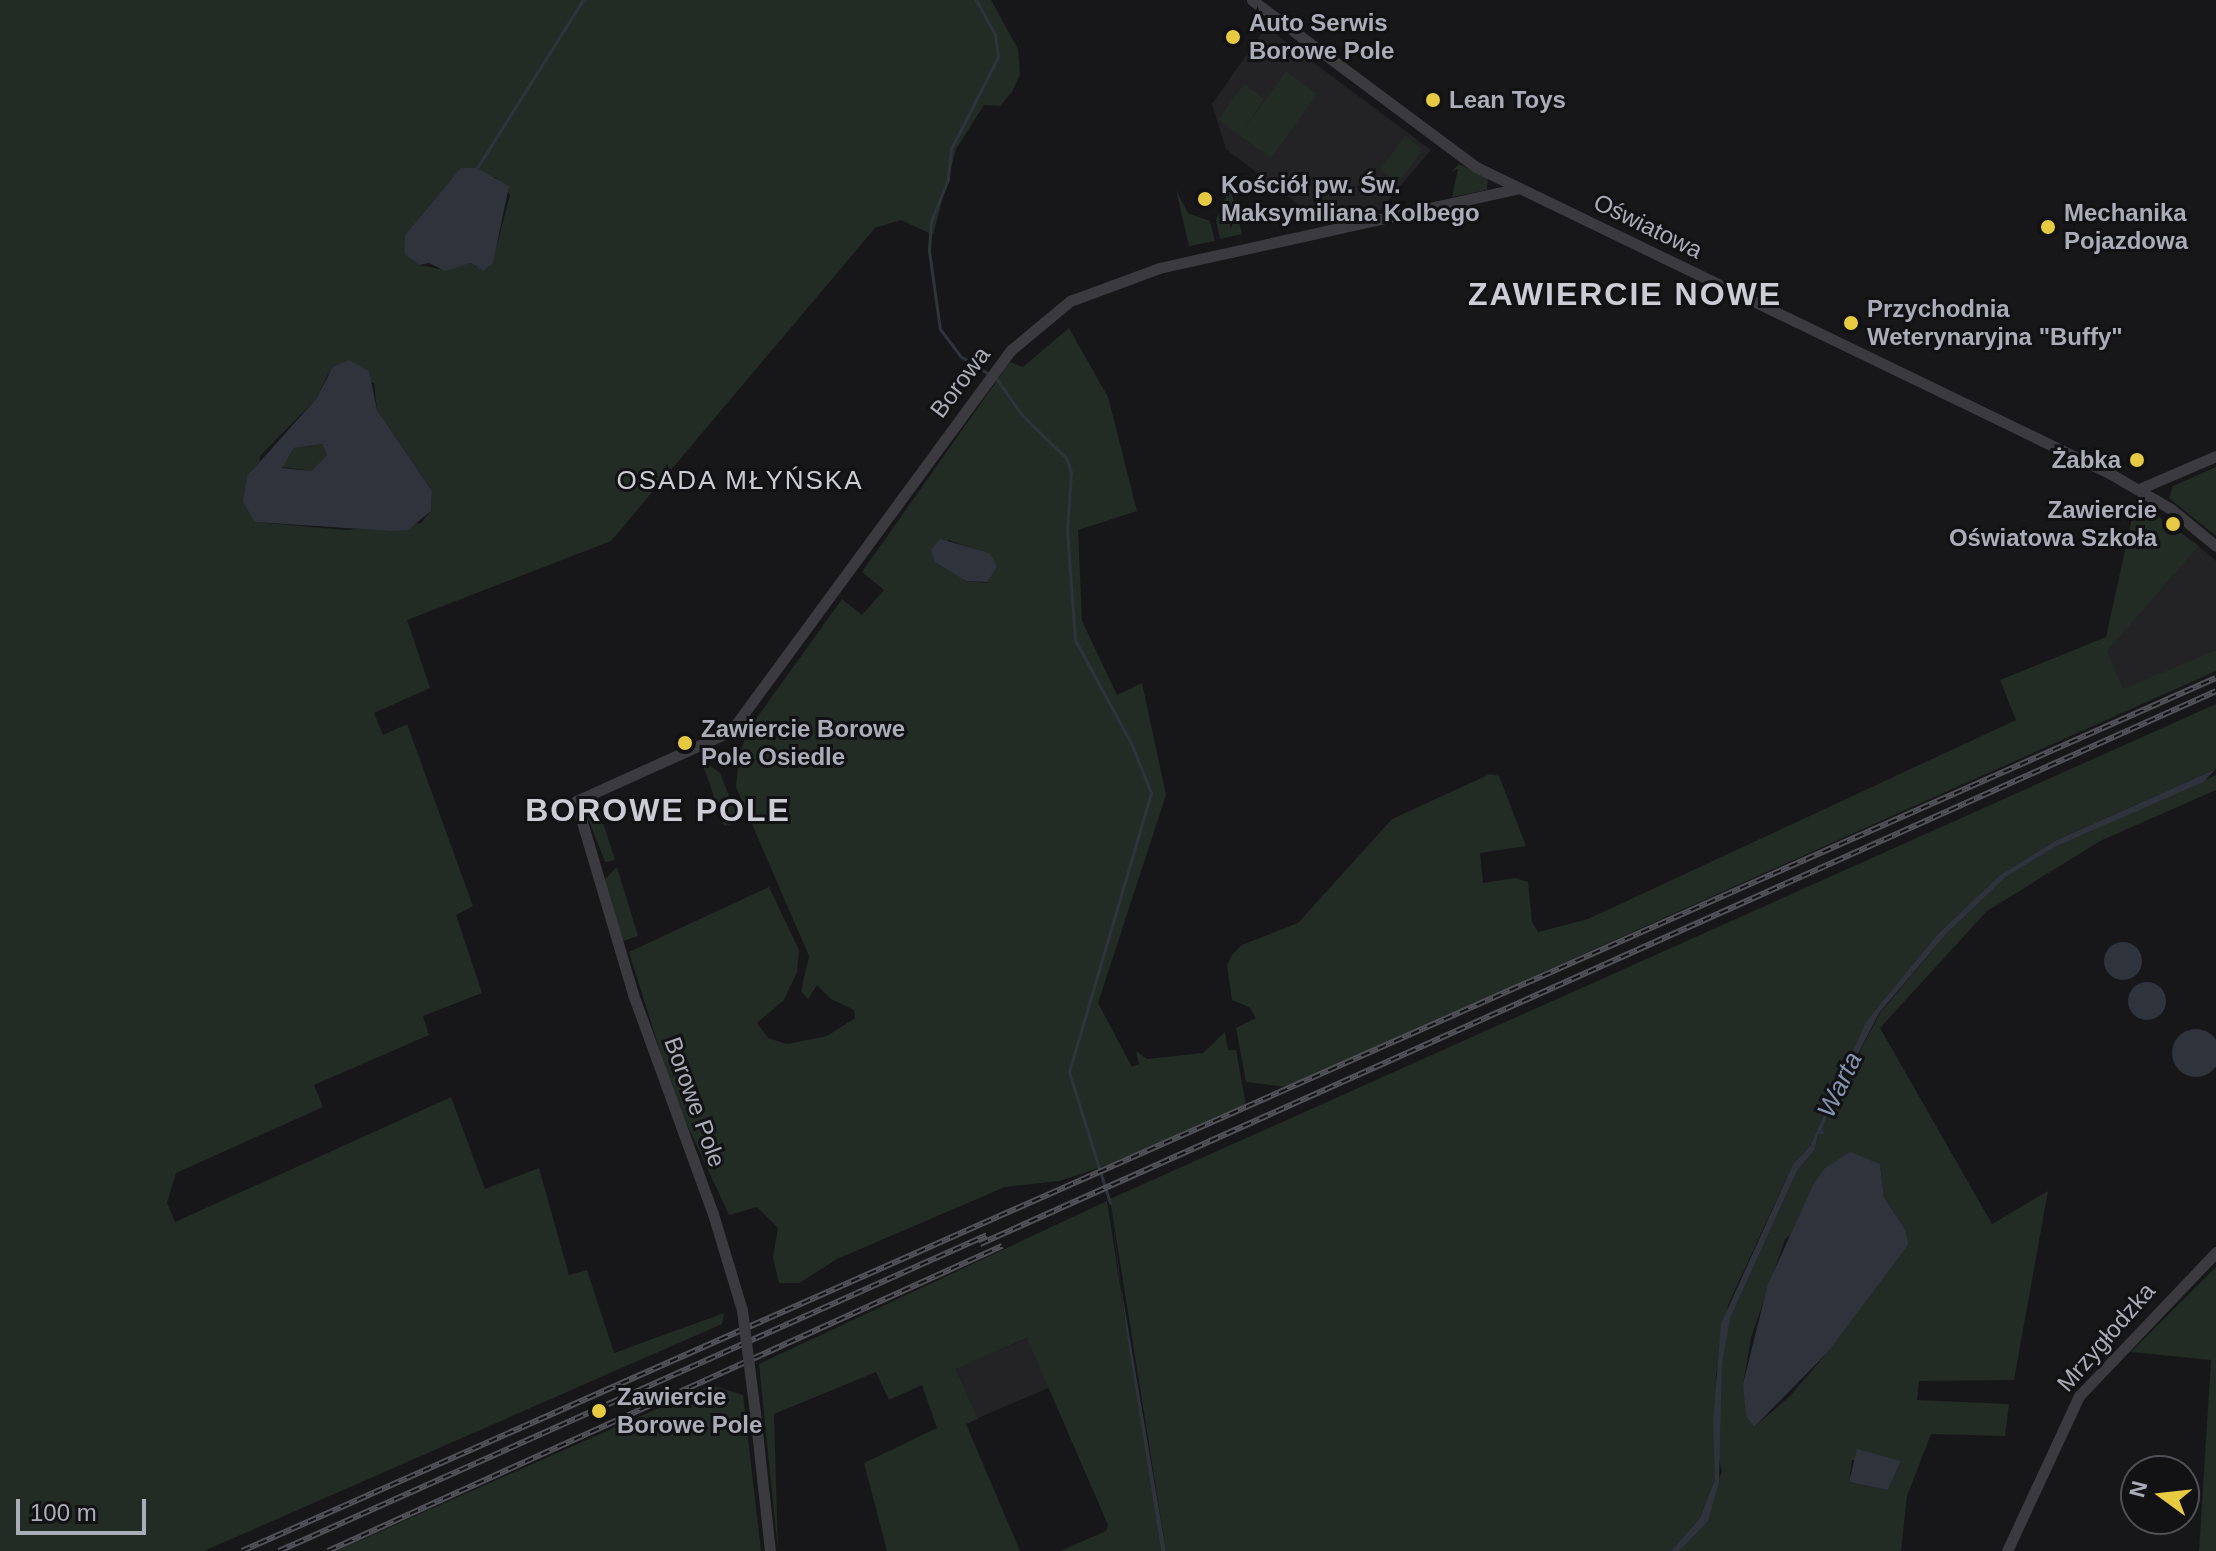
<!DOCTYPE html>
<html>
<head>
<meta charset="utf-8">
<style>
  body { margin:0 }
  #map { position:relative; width:2216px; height:1551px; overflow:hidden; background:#171719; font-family:Helvetica,sans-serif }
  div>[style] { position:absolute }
  .built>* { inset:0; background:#232326; transform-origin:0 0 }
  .green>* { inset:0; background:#232b25; transform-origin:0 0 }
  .water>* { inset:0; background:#2e333c }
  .round { border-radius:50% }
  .stream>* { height:3px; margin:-1.5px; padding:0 1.5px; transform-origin:1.5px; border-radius:1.5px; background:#2e333c }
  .tertiary>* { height:11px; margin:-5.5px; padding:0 5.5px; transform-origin:5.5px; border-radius:5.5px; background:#3a3a3f }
  .rail>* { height:6px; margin-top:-3px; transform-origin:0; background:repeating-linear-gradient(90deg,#121214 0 9px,#515258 0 18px); box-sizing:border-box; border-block:2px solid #515258 }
  .tertiary-bridge>* { height:11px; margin:-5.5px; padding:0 5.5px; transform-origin:5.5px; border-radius:5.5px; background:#3a3a3f }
  .dots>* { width:22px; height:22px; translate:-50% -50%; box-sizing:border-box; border:4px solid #121214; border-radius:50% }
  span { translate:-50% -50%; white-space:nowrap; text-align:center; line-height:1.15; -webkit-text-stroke:6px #121214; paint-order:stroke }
  .poi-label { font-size:24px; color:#aaacb8; font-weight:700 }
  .left { translate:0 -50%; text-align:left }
  .right { translate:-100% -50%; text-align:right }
  .street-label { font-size:24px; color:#aaacb8 }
  .neighbourhood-label { font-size:26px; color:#cbccd4; letter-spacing:2px }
  .water-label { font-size:26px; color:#8394b0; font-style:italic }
  .district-label { font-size:32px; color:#cbccd4; font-weight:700; letter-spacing:2px }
  .north { position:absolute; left:2120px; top:1455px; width:80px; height:80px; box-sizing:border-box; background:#121214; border:2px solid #4f5056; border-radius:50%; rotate:285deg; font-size:22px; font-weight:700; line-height:32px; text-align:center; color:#aaacb8 }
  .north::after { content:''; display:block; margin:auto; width:28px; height:36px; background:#e5ca42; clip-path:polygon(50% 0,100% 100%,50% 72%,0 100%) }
  .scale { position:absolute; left:16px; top:1499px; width:130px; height:36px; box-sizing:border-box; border:4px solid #aaacb8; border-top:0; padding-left:10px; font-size:24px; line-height:28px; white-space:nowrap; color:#aaacb8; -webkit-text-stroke:6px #121214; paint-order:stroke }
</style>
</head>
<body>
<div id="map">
  <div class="built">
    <div style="clip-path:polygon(1266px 27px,1431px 150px,1380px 210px,1321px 222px,1226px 149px,1212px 104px)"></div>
    <div style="clip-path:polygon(2199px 546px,2216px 561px,2216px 650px,2123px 690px,2106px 651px)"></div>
    <div style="left:1028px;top:1338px;width:54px;height:78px;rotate:67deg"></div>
  </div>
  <div class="green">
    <div style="clip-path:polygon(evenodd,0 0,991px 0,1018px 49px,1020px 74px,1012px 92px,1000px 106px,984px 105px,956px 149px,933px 235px,901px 220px,875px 228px,611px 541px,407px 620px,430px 688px,374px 713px,383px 735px,407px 724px,473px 906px,456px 915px,482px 993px,423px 1016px,429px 1035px,314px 1085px,323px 1107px,176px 1173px,167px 1203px,175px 1222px,451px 1097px,485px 1189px,539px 1168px,569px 1275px,587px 1270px,614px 1353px,724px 1313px,722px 1324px,204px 1551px,0 1551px,0 0,495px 177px,510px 195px,494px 256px,476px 267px,471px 263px,440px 269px,419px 265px,405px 255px,405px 235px,439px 195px,495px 177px,0 0,328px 374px,374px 383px,377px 410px,432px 491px,431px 511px,421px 523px,345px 530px,255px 522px,260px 456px,316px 399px,328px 374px)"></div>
    <div style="clip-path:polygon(1286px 71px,1317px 94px,1271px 158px,1218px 120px,1244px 84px,1264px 99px,1241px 134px)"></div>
    <div style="left:1405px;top:136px;width:22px;height:42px;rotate:36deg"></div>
    <div style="clip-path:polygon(1459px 164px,1488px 179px,1487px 190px,1452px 197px,1458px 169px,1452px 171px)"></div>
    <div style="clip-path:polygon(1227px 174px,1242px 234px,1220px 239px,1216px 220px,1227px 195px,1220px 176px)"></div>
    <div style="clip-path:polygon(1176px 190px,1188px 213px,1210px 221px,1215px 241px,1189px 246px)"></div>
    <div style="clip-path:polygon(evenodd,1069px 328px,1108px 397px,1137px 511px,1078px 530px,1082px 621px,1117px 695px,1142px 683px,1166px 795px,1098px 1003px,1132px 1067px,1139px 1064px,1136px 1051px,1147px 1059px,1203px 1053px,1225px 1032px,1228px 1050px,1236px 1050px,1246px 1105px,1114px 1163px,1059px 1181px,1005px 1187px,837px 1259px,799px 1283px,779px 1283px,773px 1257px,778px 1228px,757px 1207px,729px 1215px,675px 1099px,629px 952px,769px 887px,799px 950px,797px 972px,784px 1000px,757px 1023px,768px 1038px,787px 1044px,827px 1036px,855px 1018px,854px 1010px,831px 999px,817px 985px,808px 999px,801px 991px,809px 956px,736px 787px,739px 756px,748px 730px,842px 599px,862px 615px,884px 590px,862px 572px,1010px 362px,1023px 367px,1069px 328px,948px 540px,990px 554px,987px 583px,966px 581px,953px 572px,948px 540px)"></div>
    <div style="clip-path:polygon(322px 444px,327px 455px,311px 471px,282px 467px,294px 448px)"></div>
    <div style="clip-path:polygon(2216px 467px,2216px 536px,2169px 498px,2173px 486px)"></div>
    <div style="clip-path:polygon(2136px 500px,2199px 546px,2107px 651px,2123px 689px,2216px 650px,2216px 671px,1286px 1087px,1246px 1082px,1236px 1028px,1256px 1018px,1249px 1007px,1232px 1000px,1227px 965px,1232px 955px,1242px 945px,1298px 923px,1392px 819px,1490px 774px,1499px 776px,1526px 846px,1480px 853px,1483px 883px,1515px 878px,1528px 882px,1532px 922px,1538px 932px,1588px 919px,2016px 720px,2000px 680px,2106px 637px)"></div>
    <div style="clip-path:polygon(2216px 704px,2216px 769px,2057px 840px,2000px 875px,1936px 936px,1866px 1023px,1810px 1146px,1793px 1164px,1728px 1305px,1716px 1374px,1715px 1479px,1700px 1518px,1671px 1551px,1166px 1551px,1110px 1199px)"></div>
    <div style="clip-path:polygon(701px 759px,720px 773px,737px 816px,731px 824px,724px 826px)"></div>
    <div style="clip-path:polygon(evenodd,2216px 775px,2216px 790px,2100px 841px,1987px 911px,1880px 1028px,1992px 1224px,2048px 1191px,2014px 1380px,1919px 1381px,1917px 1400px,2009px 1404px,2005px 1436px,1931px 1434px,1907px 1496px,1901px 1551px,1679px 1551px,1703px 1522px,1722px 1471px,1716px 1450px,1723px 1343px,1730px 1319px,1797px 1171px,1815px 1149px,1818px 1134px,1825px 1134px,1822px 1129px,1831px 1106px,1880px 1013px,1947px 933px,2006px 877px,2055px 847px,2216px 775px,1880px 1164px,1884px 1197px,1906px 1231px,1907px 1245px,1828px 1352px,1789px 1397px,1754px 1427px,1743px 1384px,1751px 1338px,1785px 1239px,1880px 1164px,2216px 775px,1852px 1460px,1901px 1461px,1888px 1490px,1849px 1482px,1852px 1460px)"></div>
    <div style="clip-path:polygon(595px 798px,615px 860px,605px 862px,586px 813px)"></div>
    <div style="clip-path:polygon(617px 867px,638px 936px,623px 941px,605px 879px)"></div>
    <div style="clip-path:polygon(1107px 1201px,1161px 1551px,1060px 1551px,1106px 1531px,1108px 1525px,1027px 1338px,956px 1369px,978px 1419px,966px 1424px,1020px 1551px,887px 1551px,864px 1463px,937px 1428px,922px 1385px,889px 1400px,876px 1372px,774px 1414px,778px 1551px,759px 1364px)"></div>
    <div style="clip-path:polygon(2216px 1267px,2216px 1551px,2199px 1551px,2211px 1360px,2131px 1352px)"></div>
    <div style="clip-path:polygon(711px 1385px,743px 1395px,761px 1551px,336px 1551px)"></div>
  </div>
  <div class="water">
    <div style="clip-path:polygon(461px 168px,477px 168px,509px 186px,493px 263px,483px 271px,471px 263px,445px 271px,429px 263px,419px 265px,405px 255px,405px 235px)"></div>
    <div style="clip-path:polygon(evenodd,349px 360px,369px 371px,377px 410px,432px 491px,431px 511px,408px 530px,392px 531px,255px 522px,243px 502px,247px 476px,316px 399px,333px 367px,349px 360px,322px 444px,327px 455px,311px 471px,282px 468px,294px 448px,322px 444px)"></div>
    <div style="clip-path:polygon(940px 539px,990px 553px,997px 567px,987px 582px,966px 581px,935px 562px,931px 550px)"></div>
    <div style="clip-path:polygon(2216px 769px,2203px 782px,2055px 847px,2006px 877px,1947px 933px,1879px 1013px,1831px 1106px,1822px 1129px,1825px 1134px,1818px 1134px,1815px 1149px,1797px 1171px,1730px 1319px,1722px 1364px,1719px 1482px,1708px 1521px,1679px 1551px,1671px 1551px,1700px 1518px,1715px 1479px,1713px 1421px,1721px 1324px,1793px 1164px,1810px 1146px,1866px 1022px,1936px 936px,2000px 875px,2057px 840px)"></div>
    <div class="round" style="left:2104px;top:942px;width:38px;height:38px"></div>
    <div class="round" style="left:2128px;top:982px;width:38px;height:38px"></div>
    <div class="round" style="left:2172px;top:1029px;width:48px;height:48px"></div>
    <div style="clip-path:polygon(1850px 1152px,1880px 1164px,1884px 1197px,1906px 1231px,1908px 1245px,1828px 1352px,1754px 1427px,1746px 1416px,1743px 1384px,1768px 1284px,1814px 1183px,1825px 1168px)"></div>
    <div style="clip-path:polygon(1110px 1199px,1119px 1274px,1166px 1551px,1161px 1551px,1128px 1342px)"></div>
    <div style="clip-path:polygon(1857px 1449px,1901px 1461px,1888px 1490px,1849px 1482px)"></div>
  </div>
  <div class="stream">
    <div style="left:976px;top:0;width:39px;rotate:61deg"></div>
    <div style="left:995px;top:34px;width:23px;rotate:83deg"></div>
    <div style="left:998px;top:57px;width:103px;rotate:117.1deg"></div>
    <div style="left:951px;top:149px;width:30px;rotate:96deg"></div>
    <div style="left:948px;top:179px;width:45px;rotate:112deg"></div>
    <div style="left:931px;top:221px;width:30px;rotate:94deg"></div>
    <div style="left:929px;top:251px;width:79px;rotate:82deg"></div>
    <div style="left:940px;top:329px;width:34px;rotate:53deg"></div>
    <div style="left:960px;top:356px;width:34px;rotate:32deg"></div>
    <div style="left:477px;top:168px;width:199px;rotate:-57.8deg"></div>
    <div style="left:996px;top:378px;width:45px;rotate:54.9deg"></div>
    <div style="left:1022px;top:415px;width:62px;rotate:44.3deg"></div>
    <div style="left:1066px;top:458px;width:15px;rotate:70deg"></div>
    <div style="left:1071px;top:472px;width:59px;rotate:93.9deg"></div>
    <div style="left:1067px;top:531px;width:109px;rotate:85.8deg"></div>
    <div style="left:1075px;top:640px;width:119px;rotate:61.5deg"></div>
    <div style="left:1132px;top:745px;width:52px;rotate:68.4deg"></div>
    <div style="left:1151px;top:793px;width:291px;rotate:106.4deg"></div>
    <div style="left:1069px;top:1072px;width:137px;rotate:72.6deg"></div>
  </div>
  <div class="tertiary">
    <div style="left:1252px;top:0;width:279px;rotate:36.7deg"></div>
    <div style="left:1476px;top:167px;width:705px;rotate:25.8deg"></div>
    <div style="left:2111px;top:474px;width:69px;rotate:30.3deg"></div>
    <div style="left:2171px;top:509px;width:58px;rotate:39.4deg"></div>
    <div style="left:2139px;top:489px;width:84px;rotate:-23.2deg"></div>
    <div style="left:713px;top:1214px;width:234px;rotate:-110deg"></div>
    <div style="left:633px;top:994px;width:201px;rotate:-106.5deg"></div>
    <div style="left:576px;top:801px;width:170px;rotate:-24.3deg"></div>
    <div style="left:731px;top:731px;width:473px;rotate:-53.7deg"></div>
    <div style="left:1011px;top:350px;width:77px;rotate:-39.7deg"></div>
    <div style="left:1070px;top:301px;width:95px;rotate:-20.3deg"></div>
    <div style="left:1159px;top:268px;width:369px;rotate:-12.5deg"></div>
    <div style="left:755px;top:1413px;width:139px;rotate:83.8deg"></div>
    <div style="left:2007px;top:1551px;width:171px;rotate:-65.1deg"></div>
    <div style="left:2079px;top:1396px;width:199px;rotate:-46.4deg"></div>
  </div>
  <div class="rail">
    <div style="left:980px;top:1244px;width:1354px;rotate:-24.1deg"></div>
    <div style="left:242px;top:1551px;width:2158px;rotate:-23.86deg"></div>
    <div style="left:279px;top:1551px;width:775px;rotate:-24.05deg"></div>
    <div style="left:328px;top:1551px;width:740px;rotate:-24.35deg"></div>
  </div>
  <div class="tertiary-bridge">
    <div style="left:713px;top:1214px;width:100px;rotate:73.2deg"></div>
    <div style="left:742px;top:1310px;width:104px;rotate:82.8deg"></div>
  </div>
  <div class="dots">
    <div style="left:1233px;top:37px;background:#e5ca42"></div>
    <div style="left:1433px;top:100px;background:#e5ca42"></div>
    <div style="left:1205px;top:199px;background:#e5ca42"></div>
    <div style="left:2048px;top:227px;background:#e5ca42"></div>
    <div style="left:1851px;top:323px;background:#e5ca42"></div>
    <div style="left:2137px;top:460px;background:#e5ca42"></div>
    <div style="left:2173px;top:524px;background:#e5ca42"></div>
    <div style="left:685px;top:743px;background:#e5ca42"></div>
    <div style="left:599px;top:1411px;background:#e5ca42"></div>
  </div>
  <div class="poi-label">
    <span class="left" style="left:1249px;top:37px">Auto Serwis<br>Borowe Pole</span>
    <span class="left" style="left:1449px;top:100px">Lean Toys</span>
    <span class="left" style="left:1221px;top:199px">Kościół pw. Św.<br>Maksymiliana Kolbego</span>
    <span class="left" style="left:2064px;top:227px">Mechanika<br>Pojazdowa</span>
    <span class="left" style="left:1867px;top:323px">Przychodnia<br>Weterynaryjna "Buffy"</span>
    <span class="right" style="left:2121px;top:460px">Żabka</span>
    <span class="right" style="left:2157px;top:524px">Zawiercie<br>Oświatowa Szkoła</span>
    <span class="left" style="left:701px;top:743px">Zawiercie Borowe<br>Pole Osiedle</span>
    <span class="left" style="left:617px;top:1411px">Zawiercie<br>Borowe Pole</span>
  </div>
  <div class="street-label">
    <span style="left:1648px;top:226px;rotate:26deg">Oświatowa</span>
    <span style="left:960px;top:382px;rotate:-53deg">Borowa</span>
    <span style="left:695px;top:1102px;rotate:70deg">Borowe Pole</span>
    <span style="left:2106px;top:1337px;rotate:-49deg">Mrzygłodzka</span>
  </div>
  <div class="neighbourhood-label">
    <span style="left:740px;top:481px">OSADA MŁYŃSKA</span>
  </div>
  <div class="water-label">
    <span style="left:1840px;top:1085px;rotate:-64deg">Warta</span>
  </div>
  <div class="district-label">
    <span style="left:1625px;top:294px">ZAWIERCIE NOWE</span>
    <span style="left:658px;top:810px">BOROWE POLE</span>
  </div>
  <div class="north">N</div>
  <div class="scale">100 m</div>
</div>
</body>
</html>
